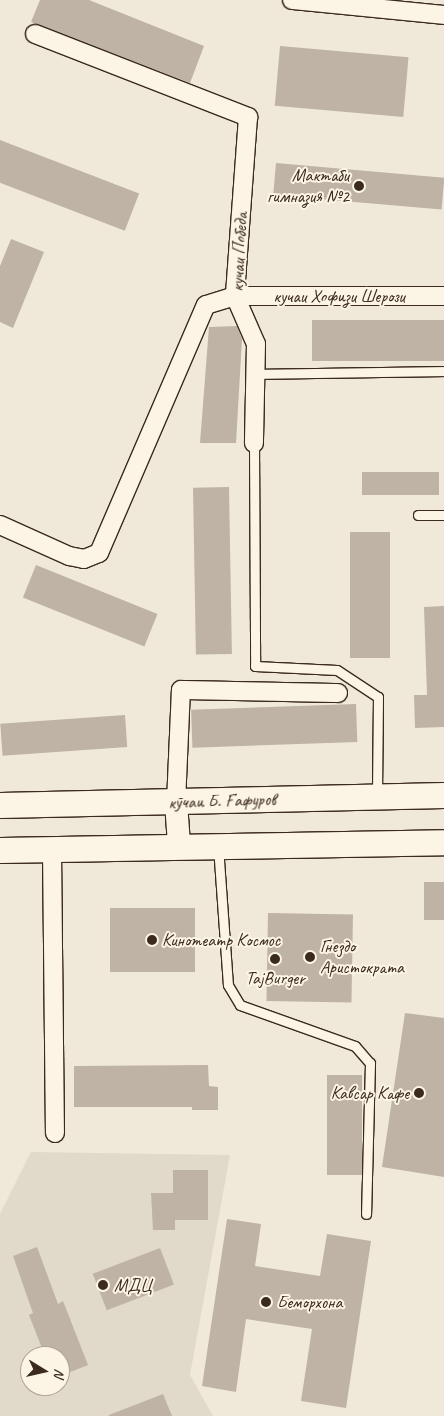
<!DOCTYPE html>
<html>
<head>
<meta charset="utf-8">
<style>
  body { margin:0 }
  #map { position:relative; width:444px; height:1416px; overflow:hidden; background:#f0e9d9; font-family:Caveat,sans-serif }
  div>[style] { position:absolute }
  .built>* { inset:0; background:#e1d9c9 }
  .building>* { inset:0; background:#beb3a4; transform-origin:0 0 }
  .roads { filter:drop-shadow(1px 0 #3b2a1e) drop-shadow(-1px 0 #3b2a1e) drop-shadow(0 1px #3b2a1e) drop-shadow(0 -1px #3b2a1e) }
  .service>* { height:9px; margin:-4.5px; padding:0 4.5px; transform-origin:4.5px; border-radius:4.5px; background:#fcf5e5 }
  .minor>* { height:18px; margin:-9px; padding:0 9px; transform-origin:9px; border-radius:9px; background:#fcf5e5 }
  .tertiary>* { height:22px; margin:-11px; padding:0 11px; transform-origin:11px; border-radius:11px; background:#fcf5e5 }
  .secondary>* { height:25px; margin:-12.5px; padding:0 12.5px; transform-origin:12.5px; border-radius:12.5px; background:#fcf5e5 }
  .dots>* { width:14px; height:14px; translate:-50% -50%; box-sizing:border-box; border:2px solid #fcf5e5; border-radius:50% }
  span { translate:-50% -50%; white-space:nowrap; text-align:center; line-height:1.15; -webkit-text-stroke:4px #fcf5e5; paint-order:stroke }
  .poi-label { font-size:18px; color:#3b2a1e }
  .right { translate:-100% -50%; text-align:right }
  .left { translate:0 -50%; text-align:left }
  .street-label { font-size:18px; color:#3b2a1e }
  .north { position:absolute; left:20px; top:1346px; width:50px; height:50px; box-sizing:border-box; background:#fcf5e5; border:1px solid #afa495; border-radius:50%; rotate:99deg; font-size:14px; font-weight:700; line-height:20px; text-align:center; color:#3b2a1e }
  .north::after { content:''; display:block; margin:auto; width:18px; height:22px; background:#3b2a1e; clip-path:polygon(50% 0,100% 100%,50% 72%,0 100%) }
</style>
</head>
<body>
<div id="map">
  <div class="built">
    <div style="clip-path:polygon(evenodd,31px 1152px,230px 1155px,190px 1375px,213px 1416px,0 1416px,0 1214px,31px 1152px,30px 1356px,60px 1356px,60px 1386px,30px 1386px,30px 1356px)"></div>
  </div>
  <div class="building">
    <div style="clip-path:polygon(40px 0,89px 0,204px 46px,190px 83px,31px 22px)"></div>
    <div style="left:280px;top:46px;width:129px;height:60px;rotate:5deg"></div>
    <div style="left:0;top:140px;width:149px;height:40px;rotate:21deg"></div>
    <div style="left:276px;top:163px;width:169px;height:32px;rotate:5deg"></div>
    <div style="clip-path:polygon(11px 239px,44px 252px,13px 328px,0 322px,0 266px)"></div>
    <div style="left:444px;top:320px;width:41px;height:132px;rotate:90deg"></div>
    <div style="clip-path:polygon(237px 326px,242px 339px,236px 443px,200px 443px,209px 327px)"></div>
    <div style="left:439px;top:472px;width:23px;height:77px;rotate:90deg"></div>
    <div style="left:229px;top:487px;width:167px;height:36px;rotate:89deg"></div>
    <div style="left:390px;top:532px;width:126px;height:40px;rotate:90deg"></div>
    <div style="left:36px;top:565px;width:131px;height:35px;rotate:22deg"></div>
    <div style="clip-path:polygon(444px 606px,444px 727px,415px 728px,414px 695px,427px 695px,424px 607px)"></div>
    <div style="left:356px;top:704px;width:38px;height:165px;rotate:88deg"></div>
    <div style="left:125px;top:715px;width:32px;height:125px;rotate:86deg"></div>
    <div style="left:444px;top:882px;width:38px;height:20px;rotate:90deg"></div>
    <div style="left:110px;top:908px;width:85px;height:64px"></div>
    <div style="left:268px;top:913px;width:85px;height:88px;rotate:1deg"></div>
    <div style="clip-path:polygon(405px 1013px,444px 1018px,444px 1177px,382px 1167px)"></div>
    <div style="clip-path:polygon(208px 1065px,209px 1086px,218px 1087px,218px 1110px,192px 1110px,192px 1107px,74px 1107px,74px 1066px)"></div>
    <div style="left:327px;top:1075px;width:35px;height:100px"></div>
    <div style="clip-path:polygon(173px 1170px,208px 1170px,208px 1220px,175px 1220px,175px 1230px,153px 1230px,151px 1193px,173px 1193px)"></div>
    <div style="clip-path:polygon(227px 1219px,261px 1224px,255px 1266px,320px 1276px,327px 1234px,371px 1241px,346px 1408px,301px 1401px,312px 1329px,246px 1319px,236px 1392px,202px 1386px)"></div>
    <div style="clip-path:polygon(37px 1247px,58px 1304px,63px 1301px,88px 1365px,60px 1376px,60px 1356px,45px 1356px,29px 1315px,33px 1313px,13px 1256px)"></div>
    <div style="left:160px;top:1248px;width:39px;height:72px;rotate:69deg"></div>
    <div style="clip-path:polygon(163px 1394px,172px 1416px,109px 1416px,109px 1415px)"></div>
  </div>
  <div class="roads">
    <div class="service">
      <div style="left:255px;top:374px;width:189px;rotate:-0.9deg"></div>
      <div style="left:254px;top:443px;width:223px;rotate:89.7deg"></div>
      <div style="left:255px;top:666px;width:82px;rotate:2.8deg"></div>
      <div style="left:337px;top:670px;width:49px;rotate:33.4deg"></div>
      <div style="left:378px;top:697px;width:98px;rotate:90.6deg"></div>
      <div style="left:418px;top:515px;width:26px"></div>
      <div style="left:218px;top:846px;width:139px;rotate:85.9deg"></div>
      <div style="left:228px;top:985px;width:23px;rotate:59deg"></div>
      <div style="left:240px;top:1005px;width:122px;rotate:19.6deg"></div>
      <div style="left:355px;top:1046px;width:23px;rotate:49deg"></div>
      <div style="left:370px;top:1063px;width:151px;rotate:91.5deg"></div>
    </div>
    <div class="minor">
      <div style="left:292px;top:0;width:153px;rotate:5.6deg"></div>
      <div style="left:35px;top:34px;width:229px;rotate:21.3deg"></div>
      <div style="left:248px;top:117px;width:179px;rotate:94.2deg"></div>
      <div style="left:235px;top:296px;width:52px;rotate:66.4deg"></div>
      <div style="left:256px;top:344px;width:99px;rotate:91.2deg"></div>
      <div style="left:0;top:525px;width:76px;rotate:24.2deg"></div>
      <div style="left:69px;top:556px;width:15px;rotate:11deg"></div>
      <div style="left:84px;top:559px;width:16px;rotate:-22deg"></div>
      <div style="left:99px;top:553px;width:270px;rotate:-66.7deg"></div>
      <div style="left:206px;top:305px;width:30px;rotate:-17deg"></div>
      <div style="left:235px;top:296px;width:209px"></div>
      <div style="left:176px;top:803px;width:113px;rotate:-87.5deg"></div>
      <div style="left:181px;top:690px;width:157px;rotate:1.1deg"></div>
      <div style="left:52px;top:850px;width:283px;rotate:89.4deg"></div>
    </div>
    <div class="tertiary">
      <div style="left:176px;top:803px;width:41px;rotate:85.8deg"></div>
    </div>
    <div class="secondary">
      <div style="left:0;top:805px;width:444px;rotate:-1.3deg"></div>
      <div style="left:0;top:850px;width:444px;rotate:-1deg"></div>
    </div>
  </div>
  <div class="dots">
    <div style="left:359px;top:186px;background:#3b2a1e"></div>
    <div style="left:152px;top:940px;background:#3b2a1e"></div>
    <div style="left:310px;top:957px;background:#3b2a1e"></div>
    <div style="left:275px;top:959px;background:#3b2a1e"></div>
    <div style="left:419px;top:1093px;background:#3b2a1e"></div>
    <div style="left:103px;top:1285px;background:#3b2a1e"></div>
    <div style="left:266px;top:1302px;background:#3b2a1e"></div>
  </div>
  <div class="poi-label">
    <span class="right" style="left:349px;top:186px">Мактаби<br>гимназия №2</span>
    <span class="left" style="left:162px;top:940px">Кинотеатр Космос</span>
    <span class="left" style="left:320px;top:957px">Гнездо<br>Аристократа</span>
    <span style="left:275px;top:978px">TajBurger</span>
    <span class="right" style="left:409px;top:1093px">Кавсар Кафе</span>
    <span class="left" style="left:114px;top:1285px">МДЦ</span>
    <span class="left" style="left:277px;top:1302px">Беморхона</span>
  </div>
  <div class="street-label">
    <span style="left:239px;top:252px;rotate:-87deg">кучаи Победа</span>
    <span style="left:339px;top:296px">кучаи Хофизи Шерози</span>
    <span style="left:222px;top:801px;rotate:-2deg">кӯчаи Б. Ғафуров</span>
  </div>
  <div class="north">N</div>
</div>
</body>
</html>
